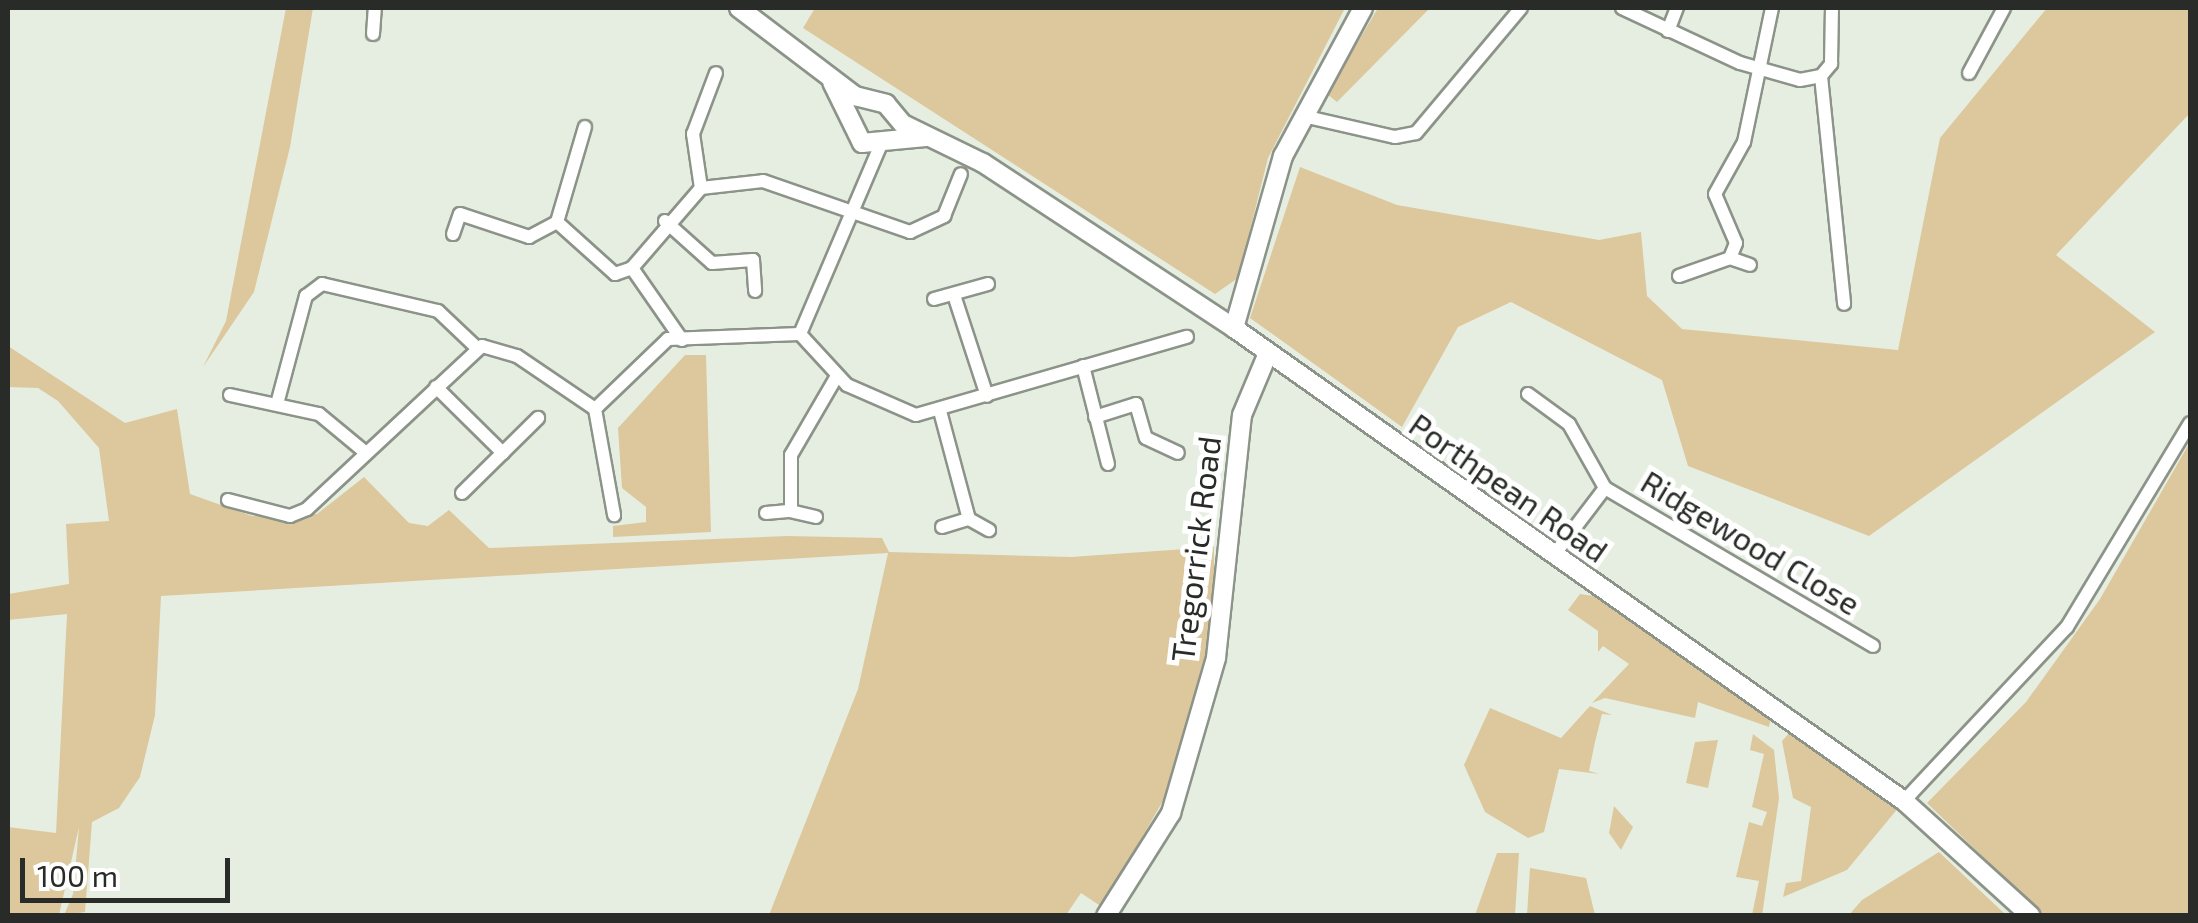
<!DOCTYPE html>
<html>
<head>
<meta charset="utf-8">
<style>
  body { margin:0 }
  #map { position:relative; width:2198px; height:923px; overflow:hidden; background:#e6eee2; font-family:"Exo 2",sans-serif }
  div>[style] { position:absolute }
  .green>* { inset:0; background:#dcc89c }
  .roads { filter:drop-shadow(2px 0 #8c9388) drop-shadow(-2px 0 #8c9388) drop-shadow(0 2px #8c9388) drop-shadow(0 -2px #8c9388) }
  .street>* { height:12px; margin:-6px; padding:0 6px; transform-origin:6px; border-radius:6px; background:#fff }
  .secondary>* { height:18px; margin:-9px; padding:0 9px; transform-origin:9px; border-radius:9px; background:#fff }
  span { translate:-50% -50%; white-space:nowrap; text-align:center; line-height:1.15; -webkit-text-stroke:10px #fff; paint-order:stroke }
  .street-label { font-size:32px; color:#282b27 }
  .frame { position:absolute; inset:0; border:10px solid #282b27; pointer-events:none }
  .scale { position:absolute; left:20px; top:858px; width:210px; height:45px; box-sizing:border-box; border:5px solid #282b27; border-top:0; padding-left:12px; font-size:30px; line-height:35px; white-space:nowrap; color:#282b27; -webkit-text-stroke:8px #fff; paint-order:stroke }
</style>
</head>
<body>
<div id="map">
  <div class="green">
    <div style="clip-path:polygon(286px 8px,313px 8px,290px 147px,254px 292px,203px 367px,226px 321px)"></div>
    <div style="clip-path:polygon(815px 8px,1345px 8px,1268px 158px,1238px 278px,1215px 294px,803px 28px)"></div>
    <div style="clip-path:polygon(1378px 8px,1430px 8px,1337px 102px,1327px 94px)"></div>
    <div style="clip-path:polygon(2047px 8px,2190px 8px,2190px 113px,2056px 255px,2155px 332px,1869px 536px,1688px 466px,1662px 380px,1511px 302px,1458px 327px,1402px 427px,1250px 318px,1300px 167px,1397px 205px,1599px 240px,1641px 232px,1647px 296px,1682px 329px,1898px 350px,1940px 138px)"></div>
    <div style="clip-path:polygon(8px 346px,125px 423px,177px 409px,190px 494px,252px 516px,317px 514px,364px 477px,409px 523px,428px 526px,449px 510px,489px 548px,787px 536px,882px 538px,889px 552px,1071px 557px,1214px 547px,1214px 620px,1176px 778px,1102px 907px,1081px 893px,1066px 915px,769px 915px,858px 689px,888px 553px,161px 596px,155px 715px,140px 777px,119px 808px,92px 822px,85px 912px,64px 915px,73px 894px,79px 827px,59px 915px,8px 915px,8px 827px,56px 833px,67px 614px,8px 620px,8px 594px,69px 584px,66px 524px,109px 521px,99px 448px,58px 401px,38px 388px,8px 387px)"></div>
    <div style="clip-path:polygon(685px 355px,706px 355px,711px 532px,613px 537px,613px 526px,646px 522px,646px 507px,622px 488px,618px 428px)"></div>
    <div style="clip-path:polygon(2190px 442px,2190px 915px,2043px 915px,1927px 803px,2026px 702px,2100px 599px)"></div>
    <div style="clip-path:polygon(1580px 594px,1600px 597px,1771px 717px,1769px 727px,1698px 702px,1695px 718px,1605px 698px,1592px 703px,1629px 664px,1603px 646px,1598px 652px,1598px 631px,1568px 610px)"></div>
    <div style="clip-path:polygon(1590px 706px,1612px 715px,1602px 714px,1595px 742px,1589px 771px,1599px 774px,1559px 769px,1544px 832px,1528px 838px,1485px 812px,1464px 765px,1490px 708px,1561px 738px)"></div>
    <div style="clip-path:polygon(1791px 731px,1899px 807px,1847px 870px,1783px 897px,1786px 883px,1801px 881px,1811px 807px,1793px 798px,1782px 741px)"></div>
    <div style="clip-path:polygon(1753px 734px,1774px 750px,1779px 798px,1762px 916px,1752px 915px,1759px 881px,1736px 877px,1749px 822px,1762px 826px,1767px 812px,1752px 807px,1764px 754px,1750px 750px)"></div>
    <div style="clip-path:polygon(1718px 740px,1708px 788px,1686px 783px,1695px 742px)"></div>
    <div style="clip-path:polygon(1614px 806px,1633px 827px,1621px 850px,1609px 833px)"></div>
    <div style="clip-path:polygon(1939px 852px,2006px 915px,1849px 915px,1862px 900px)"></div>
    <div style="clip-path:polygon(1497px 853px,1519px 853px,1515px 915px,1475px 915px)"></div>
    <div style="clip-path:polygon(1530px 868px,1586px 878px,1595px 915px,1527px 915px)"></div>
  </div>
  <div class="roads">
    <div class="street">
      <div style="left:1622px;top:8px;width:130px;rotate:25deg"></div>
      <div style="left:1740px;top:63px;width:62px;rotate:15.8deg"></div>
      <div style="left:1800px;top:80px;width:21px;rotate:-11deg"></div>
      <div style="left:1668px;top:31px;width:25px;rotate:-69deg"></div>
      <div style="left:373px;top:34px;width:26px;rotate:-86deg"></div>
      <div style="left:1969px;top:73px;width:74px;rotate:-61.7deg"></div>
      <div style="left:1821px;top:76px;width:229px;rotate:84.2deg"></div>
      <div style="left:1821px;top:76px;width:16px;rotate:-50deg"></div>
      <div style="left:1831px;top:64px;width:56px;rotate:-89deg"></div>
      <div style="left:1303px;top:116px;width:94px;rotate:12.9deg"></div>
      <div style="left:1395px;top:137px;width:21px;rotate:-11deg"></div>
      <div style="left:1416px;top:133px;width:163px;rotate:-50deg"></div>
      <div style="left:701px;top:188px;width:55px;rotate:-98.4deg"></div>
      <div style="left:693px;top:134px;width:65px;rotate:-69.3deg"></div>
      <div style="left:665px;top:221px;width:63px;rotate:41.8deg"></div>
      <div style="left:712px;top:263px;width:41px;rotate:-4.2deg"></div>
      <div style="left:753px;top:260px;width:31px;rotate:86deg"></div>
      <div style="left:557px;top:222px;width:99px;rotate:-73.6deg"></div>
      <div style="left:453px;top:234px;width:21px;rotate:-71deg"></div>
      <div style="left:460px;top:214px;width:73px;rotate:18.4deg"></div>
      <div style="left:529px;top:237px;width:32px;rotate:-28deg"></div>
      <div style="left:557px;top:222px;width:78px;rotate:41.9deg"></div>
      <div style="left:615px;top:274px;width:18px;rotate:-19deg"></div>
      <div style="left:1730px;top:258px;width:16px;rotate:-68deg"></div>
      <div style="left:1736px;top:243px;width:53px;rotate:-113.2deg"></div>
      <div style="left:1715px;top:194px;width:60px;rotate:-60.9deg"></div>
      <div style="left:1744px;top:142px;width:137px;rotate:-78.2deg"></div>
      <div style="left:1679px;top:276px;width:54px;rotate:-19.4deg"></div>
      <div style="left:1730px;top:258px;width:21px;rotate:19deg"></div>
      <div style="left:954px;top:295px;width:106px;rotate:71.9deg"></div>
      <div style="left:934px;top:299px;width:56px;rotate:-15.5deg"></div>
      <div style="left:800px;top:334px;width:69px;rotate:47.3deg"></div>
      <div style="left:847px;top:385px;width:75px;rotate:23.5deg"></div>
      <div style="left:916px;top:415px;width:282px;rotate:-16.1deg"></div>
      <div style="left:682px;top:340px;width:88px;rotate:-124.8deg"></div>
      <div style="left:632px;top:268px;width:106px;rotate:-49.2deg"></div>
      <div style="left:701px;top:188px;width:62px;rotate:-6.4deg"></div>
      <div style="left:763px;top:181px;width:156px;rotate:19.1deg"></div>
      <div style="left:910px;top:232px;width:38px;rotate:-25deg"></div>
      <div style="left:944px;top:216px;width:45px;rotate:-68deg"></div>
      <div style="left:1083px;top:366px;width:101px;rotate:75.7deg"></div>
      <div style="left:436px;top:387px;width:94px;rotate:44.6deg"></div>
      <div style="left:1528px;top:394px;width:51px;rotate:36.2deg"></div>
      <div style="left:1569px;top:424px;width:73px;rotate:60.6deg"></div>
      <div style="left:1605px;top:488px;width:311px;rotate:30.5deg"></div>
      <div style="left:230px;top:395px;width:91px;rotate:12.1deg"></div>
      <div style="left:319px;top:414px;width:61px;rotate:39.7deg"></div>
      <div style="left:277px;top:404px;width:112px;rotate:-75deg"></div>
      <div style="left:306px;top:296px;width:20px;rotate:-37deg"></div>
      <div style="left:322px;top:284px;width:119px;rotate:13.1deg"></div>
      <div style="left:438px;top:311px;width:54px;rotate:43.5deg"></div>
      <div style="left:595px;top:409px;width:108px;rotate:79.8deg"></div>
      <div style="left:940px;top:411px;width:112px;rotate:75deg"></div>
      <div style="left:1095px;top:417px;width:43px;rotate:-17.6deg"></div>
      <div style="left:1136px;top:404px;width:35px;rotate:74deg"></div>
      <div style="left:1146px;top:438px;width:35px;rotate:25deg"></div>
      <div style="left:462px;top:493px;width:107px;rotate:-44.6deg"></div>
      <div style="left:228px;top:500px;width:64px;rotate:14.5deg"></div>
      <div style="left:290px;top:516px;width:18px;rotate:-22deg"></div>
      <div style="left:307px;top:509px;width:239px;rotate:-43deg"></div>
      <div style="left:482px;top:346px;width:36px;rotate:16deg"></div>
      <div style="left:517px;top:356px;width:94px;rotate:34.2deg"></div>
      <div style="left:595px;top:409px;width:101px;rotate:-43.8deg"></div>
      <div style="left:668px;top:339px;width:132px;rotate:-2.2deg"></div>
      <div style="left:800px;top:334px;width:207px;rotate:-66.9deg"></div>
      <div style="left:766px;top:513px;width:25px;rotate:-5deg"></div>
      <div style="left:816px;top:517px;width:26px;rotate:-167deg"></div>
      <div style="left:791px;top:511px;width:56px;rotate:-90deg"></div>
      <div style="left:791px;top:455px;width:91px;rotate:-59.8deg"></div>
      <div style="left:942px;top:527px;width:28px;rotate:-17deg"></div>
      <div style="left:969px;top:519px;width:23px;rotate:29deg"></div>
      <div style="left:1554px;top:555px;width:84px;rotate:-52.7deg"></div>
      <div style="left:1904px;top:801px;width:238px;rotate:-46.9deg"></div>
      <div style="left:2067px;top:627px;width:238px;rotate:-58.9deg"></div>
    </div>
    <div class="secondary">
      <div style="left:739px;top:8px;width:146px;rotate:37.2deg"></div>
      <div style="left:855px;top:96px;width:32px;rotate:14deg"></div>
      <div style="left:886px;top:104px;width:26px;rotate:50deg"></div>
      <div style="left:903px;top:124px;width:89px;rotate:26deg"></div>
      <div style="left:983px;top:163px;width:300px;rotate:33.3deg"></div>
      <div style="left:1234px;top:328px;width:820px;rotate:35.22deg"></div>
      <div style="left:1904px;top:801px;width:171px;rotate:42.2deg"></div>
      <div style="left:832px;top:82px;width:68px;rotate:63.8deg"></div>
      <div style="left:862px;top:143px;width:64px;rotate:-5.4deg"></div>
      <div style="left:1234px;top:328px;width:179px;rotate:-74.1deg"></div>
      <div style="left:1283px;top:156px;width:168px;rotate:-61.6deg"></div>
      <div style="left:1106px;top:916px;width:122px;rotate:-57.7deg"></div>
      <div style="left:1171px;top:813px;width:161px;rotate:-73.8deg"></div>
      <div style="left:1216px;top:658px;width:244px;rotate:-83.9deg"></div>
      <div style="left:1242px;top:415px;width:67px;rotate:-67.2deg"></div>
    </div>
  </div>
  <div class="street-label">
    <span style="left:1509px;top:487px;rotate:35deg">Porthpean Road</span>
    <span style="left:1751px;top:542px;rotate:31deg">Ridgewood Close</span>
    <span style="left:1195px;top:549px;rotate:-83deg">Tregorrick Road</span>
  </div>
  <div class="frame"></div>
  <div class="scale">100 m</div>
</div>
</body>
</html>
